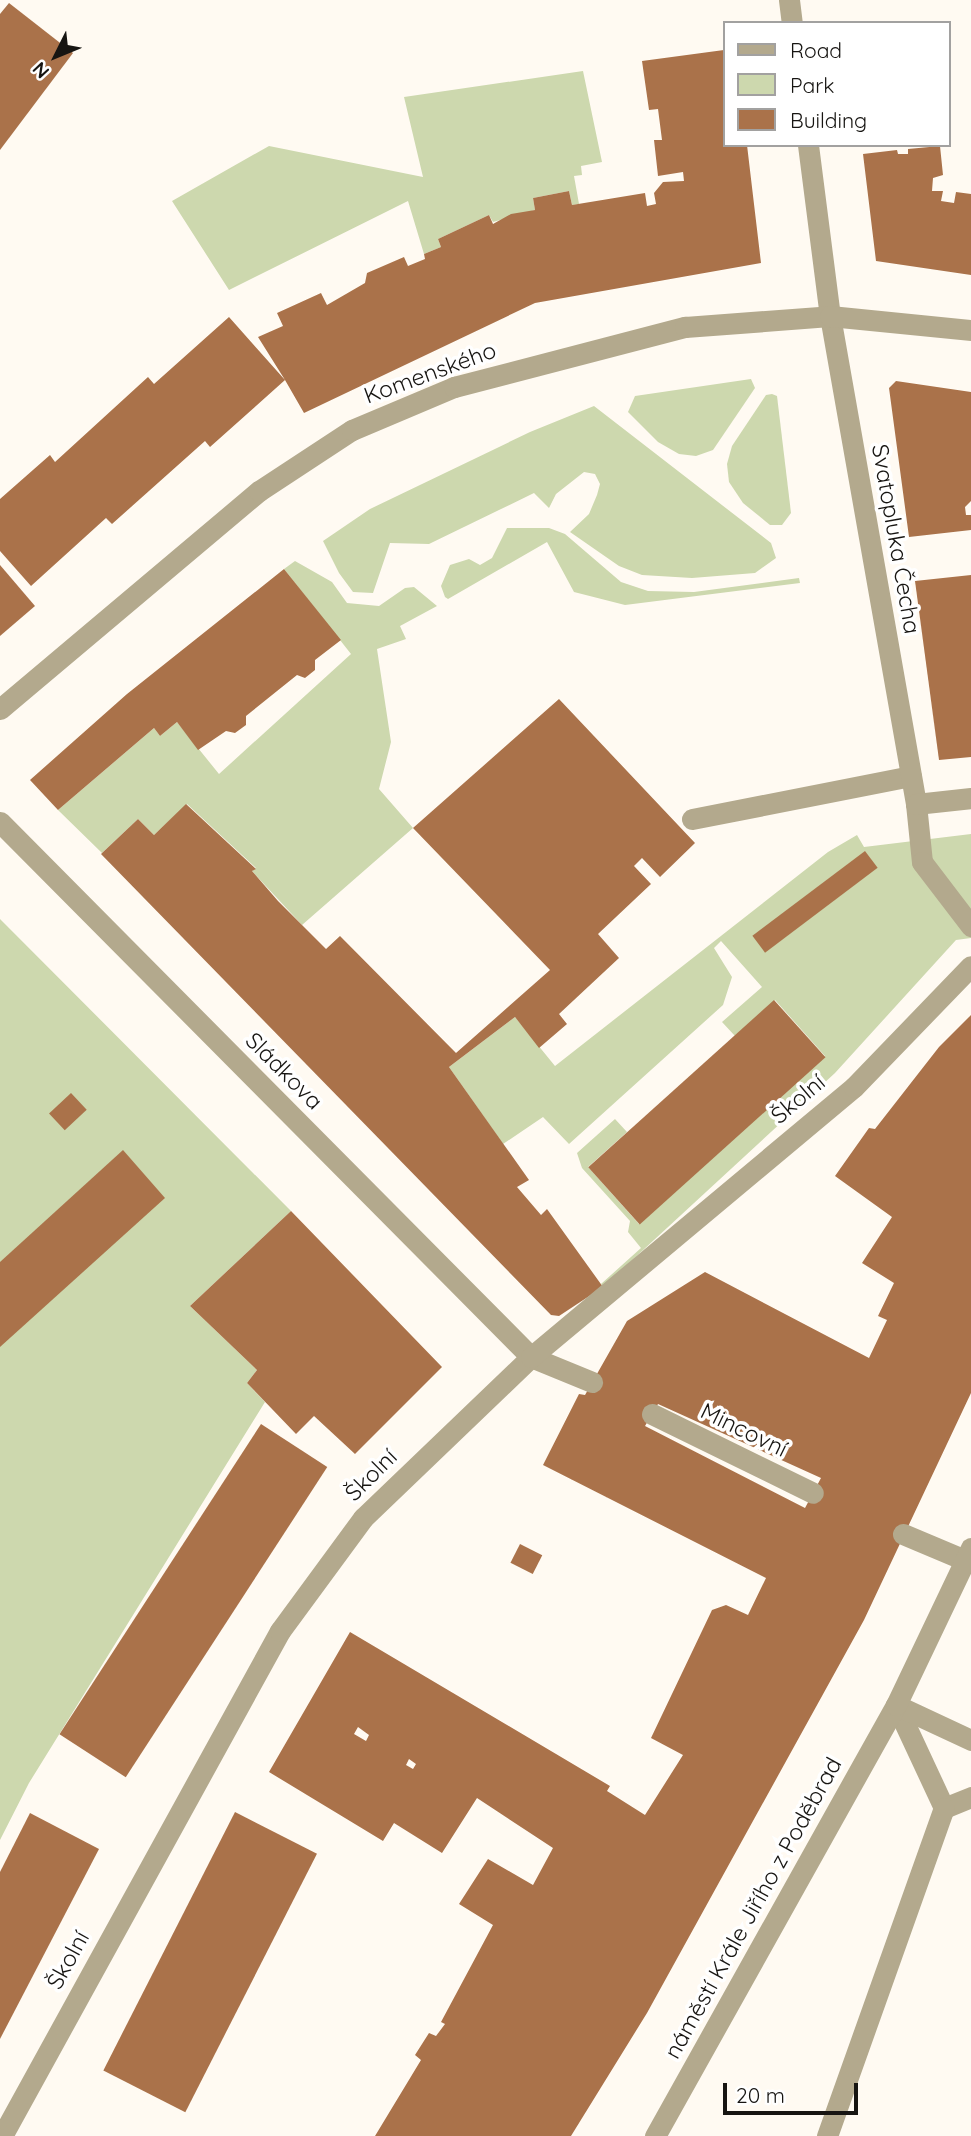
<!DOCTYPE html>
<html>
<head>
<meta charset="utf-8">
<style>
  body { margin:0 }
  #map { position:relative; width:971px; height:2136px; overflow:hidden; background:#fffaf2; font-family:Quicksand,sans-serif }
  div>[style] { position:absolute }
  .green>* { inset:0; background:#cdd8ae }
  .building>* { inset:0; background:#aa724a; transform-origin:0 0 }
  .service>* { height:21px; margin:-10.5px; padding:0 10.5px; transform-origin:10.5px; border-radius:10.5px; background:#b3a98d }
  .pedestrian>* { height:21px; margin:-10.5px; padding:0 10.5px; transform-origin:10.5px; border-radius:10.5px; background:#b3a98d }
  .minor>* { height:21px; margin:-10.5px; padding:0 10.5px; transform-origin:10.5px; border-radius:10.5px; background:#b3a98d }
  span { translate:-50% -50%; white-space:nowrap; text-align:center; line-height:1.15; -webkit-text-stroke:7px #fff; paint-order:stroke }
  .street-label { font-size:23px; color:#171512 }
  .legend { position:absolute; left:723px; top:21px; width:228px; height:126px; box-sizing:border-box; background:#fff; border:2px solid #a2a1a0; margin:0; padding:9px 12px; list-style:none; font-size:21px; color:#171512 }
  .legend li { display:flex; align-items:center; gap:14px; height:35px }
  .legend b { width:35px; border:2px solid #a2a1a0 }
  .north { position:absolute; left:21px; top:21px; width:70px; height:70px; -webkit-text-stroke:5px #fff; paint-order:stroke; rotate:227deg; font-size:19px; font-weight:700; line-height:28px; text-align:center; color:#171512 }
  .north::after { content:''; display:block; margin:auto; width:24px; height:32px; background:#171512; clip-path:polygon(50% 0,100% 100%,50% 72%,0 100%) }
  .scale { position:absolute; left:723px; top:2083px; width:135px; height:32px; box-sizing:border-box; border:4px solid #171512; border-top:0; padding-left:9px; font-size:21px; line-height:24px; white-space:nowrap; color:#171512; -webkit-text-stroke:5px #fff; paint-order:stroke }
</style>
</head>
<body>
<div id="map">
  <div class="green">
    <div style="clip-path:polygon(583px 71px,602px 162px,581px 166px,582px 175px,574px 176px,579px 204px,572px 205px,569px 191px,533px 198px,535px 210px,493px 222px,489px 215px,438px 239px,441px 247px,424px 254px,408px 201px,229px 290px,172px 201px,269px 146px,423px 177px,404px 97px)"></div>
    <div style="clip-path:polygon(751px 379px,755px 388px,713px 450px,696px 456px,679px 454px,658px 442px,628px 412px,635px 396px)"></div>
    <div style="clip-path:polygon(772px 394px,777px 396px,791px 513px,782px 525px,770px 525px,743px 503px,729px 482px,727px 464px,732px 446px,766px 395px)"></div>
    <div style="clip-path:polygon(594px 406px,771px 543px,776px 558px,755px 573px,692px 578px,642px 575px,619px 566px,570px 532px,589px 514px,597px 495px,600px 484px,595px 474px,584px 472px,556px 494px,549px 508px,534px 493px,429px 544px,390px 543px,373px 593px,353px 592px,339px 573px,323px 541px,370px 509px,530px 432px)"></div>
    <div style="clip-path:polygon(507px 528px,549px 528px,565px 534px,621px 582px,648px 591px,694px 592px,799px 578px,800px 583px,625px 605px,574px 592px,547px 542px,448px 599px,445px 597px,441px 586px,450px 565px,469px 559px,480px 565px,492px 558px)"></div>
    <div style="clip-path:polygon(295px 561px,332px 582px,347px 603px,379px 606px,405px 588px,414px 587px,437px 606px,400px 626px,406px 639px,377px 649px,391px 742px,379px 789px,413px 828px,302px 925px,252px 871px,256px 868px,187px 804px,154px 835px,138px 819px,102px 853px,58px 810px,154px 728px,160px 736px,177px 722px,219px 774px,351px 654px,284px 569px)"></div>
    <div style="clip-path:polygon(971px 834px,971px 938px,956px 940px,835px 1073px,603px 1287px,601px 1284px,641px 1248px,628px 1232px,630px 1221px,582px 1168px,577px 1153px,615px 1119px,627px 1132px,588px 1167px,639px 1224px,825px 1056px,775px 1000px,735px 1036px,722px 1022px,762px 987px,721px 941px,714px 948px,732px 977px,723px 1005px,569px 1144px,543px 1117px,503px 1144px,449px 1067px,515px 1017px,555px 1066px,828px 852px,857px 835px,864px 847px)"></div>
    <div style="clip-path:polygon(0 919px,291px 1211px,190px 1306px,257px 1370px,247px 1383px,265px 1402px,29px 1783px,0 1840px)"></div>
  </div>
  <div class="building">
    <div style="clip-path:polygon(9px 3px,73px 53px,0 150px,0 14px)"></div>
    <div style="clip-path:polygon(724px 50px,724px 145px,747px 145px,761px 263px,535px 303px,304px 413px,285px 380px,210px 447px,205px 441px,112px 524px,106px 518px,31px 586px,0 551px,0 499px,50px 455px,55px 462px,148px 377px,154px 384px,229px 317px,285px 380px,258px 337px,283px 326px,277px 313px,321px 293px,327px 305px,365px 283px,367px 273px,404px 257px,408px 266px,425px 259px,424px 254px,441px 247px,438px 239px,489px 215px,493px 224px,511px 214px,535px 210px,533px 198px,569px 191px,572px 205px,645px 193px,647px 206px,656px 204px,654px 193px,663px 182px,684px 181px,683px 172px,658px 176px,654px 140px,662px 140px,658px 109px,649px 110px,642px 61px)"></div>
    <div style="clip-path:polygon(940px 146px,943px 175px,933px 178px,932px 191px,943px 191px,941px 201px,954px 203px,956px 192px,971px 194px,971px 275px,876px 261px,863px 154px,897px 150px,898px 154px,908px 154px,908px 149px)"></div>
    <div style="clip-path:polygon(896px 381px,971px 392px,971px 501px,965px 507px,966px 515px,971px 515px,971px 530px,909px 537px,889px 388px)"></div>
    <div style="clip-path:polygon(0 565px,35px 606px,0 636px)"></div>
    <div style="clip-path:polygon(284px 569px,341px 640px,315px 660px,315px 670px,305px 678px,297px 675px,246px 716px,246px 725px,235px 733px,226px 731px,198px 750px,177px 722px,160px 736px,154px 728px,58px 810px,30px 780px,127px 694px)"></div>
    <div style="clip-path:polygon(971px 575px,971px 757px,939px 760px,915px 581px)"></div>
    <div style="clip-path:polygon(559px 699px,695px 843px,660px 877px,642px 858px,634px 866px,651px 884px,598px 934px,619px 958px,559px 1014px,567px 1024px,539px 1048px,515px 1017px,449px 1067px,529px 1180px,517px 1187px,541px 1215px,547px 1209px,603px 1287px,559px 1316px,551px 1315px,101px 854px,138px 819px,154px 835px,186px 804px,256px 869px,252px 871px,278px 901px,326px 949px,340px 936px,456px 1053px,550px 970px,413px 828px)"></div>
    <div style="left:865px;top:851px;width:21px;height:141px;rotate:53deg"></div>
    <div style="left:774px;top:1000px;width:77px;height:250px;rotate:48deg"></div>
    <div style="clip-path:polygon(evenodd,971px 1015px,971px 1393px,864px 1620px,647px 2013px,571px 2136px,375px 2136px,421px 2060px,415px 2055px,429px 2033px,436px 2036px,445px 2024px,441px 2022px,493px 1925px,459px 1904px,488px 1859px,533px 1885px,553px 1848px,477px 1798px,442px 1853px,394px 1823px,383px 1841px,269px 1772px,350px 1632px,610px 1786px,607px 1791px,645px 1815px,683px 1755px,651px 1738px,712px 1610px,726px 1605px,748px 1615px,766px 1578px,543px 1465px,579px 1394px,585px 1395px,627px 1321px,705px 1272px,869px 1358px,887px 1320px,878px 1316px,894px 1283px,862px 1263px,892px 1217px,835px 1176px,869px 1128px,875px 1129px,939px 1047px,971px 1015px,658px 1404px,821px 1478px,805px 1508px,645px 1426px,658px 1404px,971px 1015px,358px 1727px,369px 1735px,366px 1741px,354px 1734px,358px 1727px,971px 1015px,409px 1759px,416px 1764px,413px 1769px,406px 1765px,409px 1759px)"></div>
    <div style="left:71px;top:1093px;width:23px;height:30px;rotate:47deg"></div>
    <div style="clip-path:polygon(123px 1150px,165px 1198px,0 1347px,0 1262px)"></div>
    <div style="clip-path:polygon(291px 1211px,442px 1367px,355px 1454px,314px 1416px,296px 1434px,247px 1383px,257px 1370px,190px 1306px)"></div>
    <div style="left:261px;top:1424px;width:79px;height:370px;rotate:33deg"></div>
    <div style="left:520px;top:1544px;width:25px;height:21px;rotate:27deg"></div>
    <div style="left:235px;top:1812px;width:92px;height:290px;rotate:27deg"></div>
    <div style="clip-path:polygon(30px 1813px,99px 1849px,0 2039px,0 1872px)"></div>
  </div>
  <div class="service">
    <div style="left:692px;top:819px;width:223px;rotate:-11.1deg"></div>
    <div style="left:652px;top:1414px;width:179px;rotate:26.1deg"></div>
  </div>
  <div class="pedestrian">
    <div style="left:531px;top:1357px;width:66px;rotate:22.3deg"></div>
    <div style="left:903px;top:1534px;width:67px;rotate:22.8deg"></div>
    <div style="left:896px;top:1705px;width:114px;rotate:65deg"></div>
    <div style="left:944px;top:1808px;width:29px;rotate:-22deg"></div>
    <div style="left:827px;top:2136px;width:348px;rotate:-70.4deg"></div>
  </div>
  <div class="minor">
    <div style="left:789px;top:0;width:23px;rotate:83deg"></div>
    <div style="left:808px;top:145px;width:172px;rotate:82.7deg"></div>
    <div style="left:830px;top:316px;width:496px;rotate:80deg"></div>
    <div style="left:916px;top:804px;width:58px;rotate:84.1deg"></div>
    <div style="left:922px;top:862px;width:81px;rotate:52.6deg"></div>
    <div style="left:0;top:709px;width:339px;rotate:-40.1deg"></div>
    <div style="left:259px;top:491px;width:111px;rotate:-33.3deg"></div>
    <div style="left:352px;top:430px;width:111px;rotate:-22.9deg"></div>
    <div style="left:454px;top:387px;width:239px;rotate:-14.6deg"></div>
    <div style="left:685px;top:327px;width:145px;rotate:-4.3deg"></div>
    <div style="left:830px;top:316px;width:142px;rotate:5.7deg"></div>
    <div style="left:916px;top:804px;width:55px;rotate:-6.2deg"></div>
    <div style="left:0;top:822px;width:754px;rotate:45.21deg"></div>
    <div style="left:896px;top:1705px;width:83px;rotate:25deg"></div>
    <div style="left:2px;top:2136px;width:576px;rotate:-61.17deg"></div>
    <div style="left:280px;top:1631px;width:140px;rotate:-53.7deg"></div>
    <div style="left:363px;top:1518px;width:233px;rotate:-43.8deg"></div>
    <div style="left:531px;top:1357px;width:421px;rotate:-39.9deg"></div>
    <div style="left:854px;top:1087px;width:168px;rotate:-46deg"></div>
    <div style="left:655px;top:2136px;width:494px;rotate:-60.8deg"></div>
    <div style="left:896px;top:1705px;width:174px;rotate:-64.5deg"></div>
  </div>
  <div class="street-label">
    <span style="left:430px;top:373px;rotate:-20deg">Komenského</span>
    <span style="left:896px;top:539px;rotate:80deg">Svatopluka Čecha</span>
    <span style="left:284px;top:1071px;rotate:45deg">Sládkova</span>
    <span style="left:798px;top:1099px;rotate:-40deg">Školní</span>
    <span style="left:744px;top:1430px;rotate:26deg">Mincovní</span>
    <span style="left:371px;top:1475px;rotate:-45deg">Školní</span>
    <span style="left:753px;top:1908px;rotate:-61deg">náměstí Krále Jiřího z Poděbrad</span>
    <span style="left:68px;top:1960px;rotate:-61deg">Školní</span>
  </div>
  <ul class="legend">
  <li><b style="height:9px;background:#b3a98d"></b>Road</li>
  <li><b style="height:19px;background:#cdd8ae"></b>Park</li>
  <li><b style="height:19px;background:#aa724a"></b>Building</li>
  </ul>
  <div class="north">N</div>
  <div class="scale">20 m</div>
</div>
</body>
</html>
